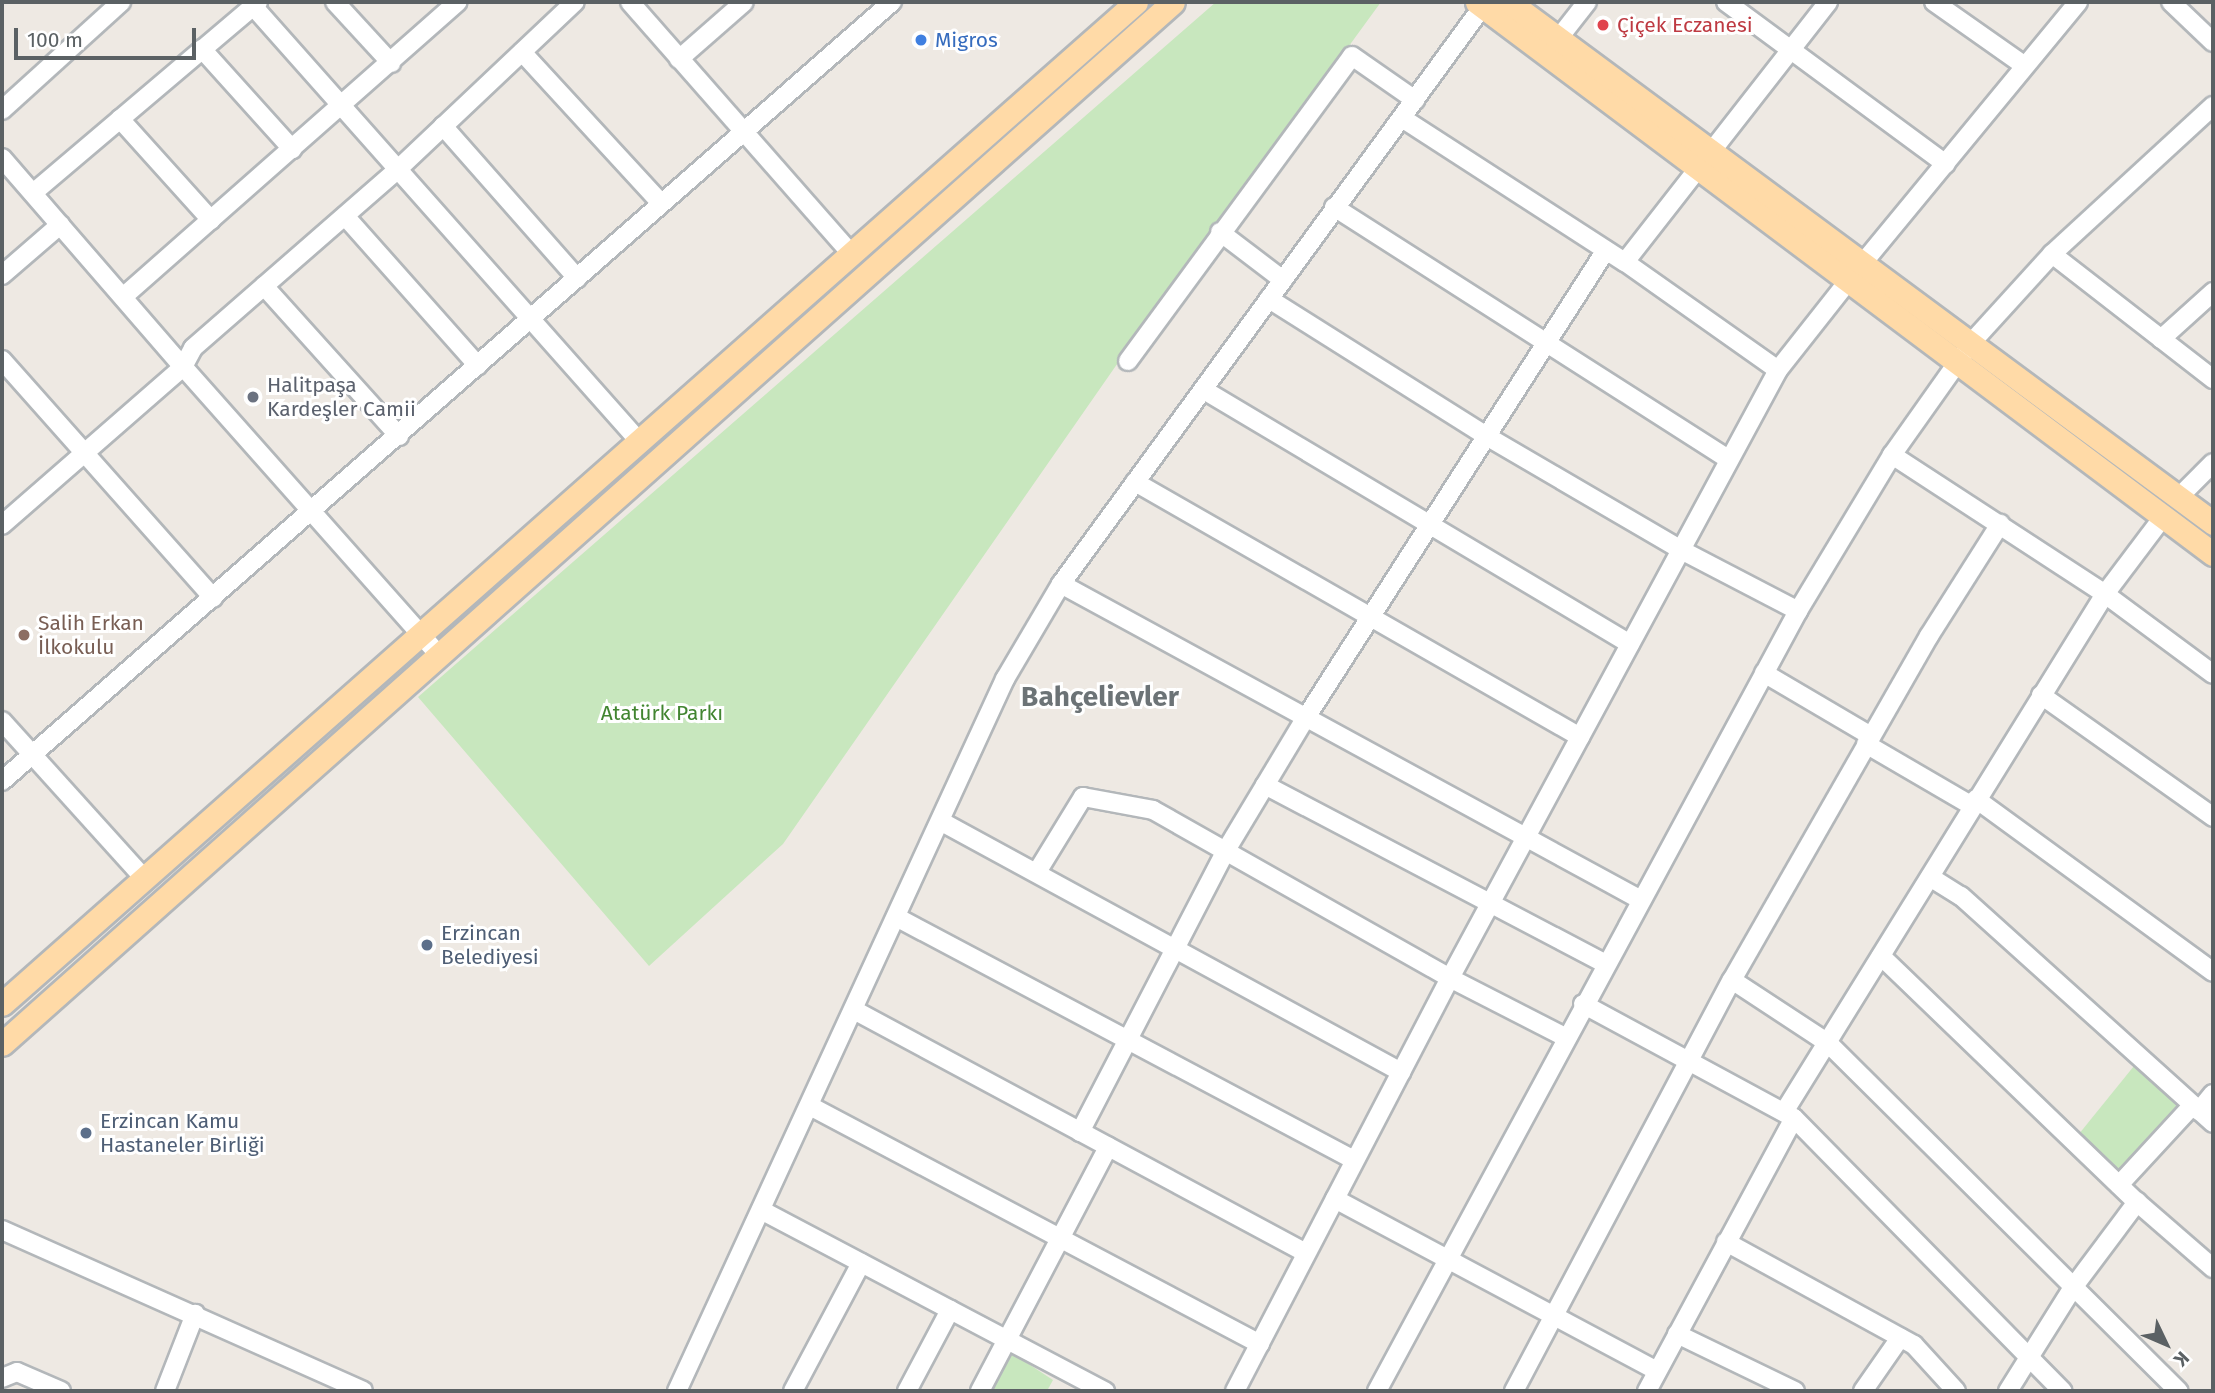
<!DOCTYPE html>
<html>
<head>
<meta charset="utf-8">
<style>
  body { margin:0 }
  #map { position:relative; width:2215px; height:1393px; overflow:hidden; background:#eee9e3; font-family:"Fira Sans",sans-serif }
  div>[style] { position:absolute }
  .green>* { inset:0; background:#c8e7be; transform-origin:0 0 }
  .roads { filter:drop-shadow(2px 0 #b3b7ba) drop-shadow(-2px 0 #b3b7ba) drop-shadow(0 2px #b3b7ba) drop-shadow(0 -2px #b3b7ba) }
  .minor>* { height:18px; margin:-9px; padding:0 9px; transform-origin:9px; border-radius:9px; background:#fff }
  .major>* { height:23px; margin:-11.5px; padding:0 11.5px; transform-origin:11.5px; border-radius:11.5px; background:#ffdaa7 }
  .dots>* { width:19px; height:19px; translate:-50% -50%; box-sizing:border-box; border:4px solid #fff; border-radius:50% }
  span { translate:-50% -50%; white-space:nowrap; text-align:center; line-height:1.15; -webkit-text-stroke:6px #fff; paint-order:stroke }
  .health-label { font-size:21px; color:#be3a42 }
  .left { translate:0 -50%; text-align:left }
  .shop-label { font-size:21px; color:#366cbe }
  .worship-label { font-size:21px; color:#5b616d }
  .education-label { font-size:21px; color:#785e54 }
  .park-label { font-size:21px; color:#428531 }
  .service-label { font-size:21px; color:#4e5e75 }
  .district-label { font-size:28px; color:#6c7376; font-weight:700 }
  .frame { position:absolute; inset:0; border:4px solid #5b6164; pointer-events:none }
  .north { position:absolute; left:2131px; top:1309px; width:70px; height:70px; -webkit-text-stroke:5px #fff; paint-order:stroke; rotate:134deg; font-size:19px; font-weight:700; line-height:28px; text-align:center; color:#5b6164 }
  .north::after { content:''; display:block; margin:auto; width:24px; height:32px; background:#5b6164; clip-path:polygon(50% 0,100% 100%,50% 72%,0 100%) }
  .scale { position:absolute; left:14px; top:28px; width:182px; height:32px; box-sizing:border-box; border:4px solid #5b6164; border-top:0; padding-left:9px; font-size:21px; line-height:24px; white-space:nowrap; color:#5b6164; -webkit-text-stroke:5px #fff; paint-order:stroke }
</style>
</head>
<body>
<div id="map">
  <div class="green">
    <div style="clip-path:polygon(1216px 2px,1381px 2px,1122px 357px,783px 844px,649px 966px,418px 697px)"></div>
    <div style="left:2134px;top:1066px;width:58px;height:91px;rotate:39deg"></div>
    <div style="clip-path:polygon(1015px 1355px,1053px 1380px,1047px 1391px,990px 1391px,1008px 1356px)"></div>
  </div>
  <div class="roads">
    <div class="minor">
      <div style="left:335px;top:2px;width:83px;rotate:47.4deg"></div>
      <div style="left:630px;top:2px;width:335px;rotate:48.7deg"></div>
      <div style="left:1726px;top:2px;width:273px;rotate:36.4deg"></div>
      <div style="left:1934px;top:2px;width:111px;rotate:35.1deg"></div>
      <div style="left:2171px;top:2px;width:58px;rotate:43.6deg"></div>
      <div style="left:253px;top:6px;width:582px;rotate:48.42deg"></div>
      <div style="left:1558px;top:39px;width:47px;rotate:-51.9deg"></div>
      <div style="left:202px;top:49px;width:135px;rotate:48deg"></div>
      <div style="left:522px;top:52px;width:205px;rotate:47.4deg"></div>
      <div style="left:679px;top:59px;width:86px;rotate:-41.2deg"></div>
      <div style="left:2px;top:110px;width:161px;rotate:-42.2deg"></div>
      <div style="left:1402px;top:118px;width:265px;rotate:32.9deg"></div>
      <div style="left:1625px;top:262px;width:187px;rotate:35.2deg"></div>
      <div style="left:120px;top:119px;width:136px;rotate:48deg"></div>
      <div style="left:443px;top:126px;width:203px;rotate:48.6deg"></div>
      <div style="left:2px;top:158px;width:276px;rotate:49.1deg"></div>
      <div style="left:183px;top:367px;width:240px;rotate:138.9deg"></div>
      <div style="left:33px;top:193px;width:295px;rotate:-40.3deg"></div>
      <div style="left:1334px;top:207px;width:469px;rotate:32.6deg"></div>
      <div style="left:345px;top:216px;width:200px;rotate:48.4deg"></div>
      <div style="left:1220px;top:232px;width:79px;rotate:37.3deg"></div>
      <div style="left:2052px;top:254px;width:204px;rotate:37.8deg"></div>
      <div style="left:1625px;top:262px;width:330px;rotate:-52deg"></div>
      <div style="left:1863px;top:263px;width:338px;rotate:-50.5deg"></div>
      <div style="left:2px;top:275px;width:77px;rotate:-40.8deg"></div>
      <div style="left:264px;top:286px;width:202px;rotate:48deg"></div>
      <div style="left:123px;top:297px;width:446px;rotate:-41.4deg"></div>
      <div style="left:1269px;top:299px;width:259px;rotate:32.2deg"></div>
      <div style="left:1488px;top:437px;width:224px;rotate:30.3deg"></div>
      <div style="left:1681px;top:550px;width:132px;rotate:27.5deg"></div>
      <div style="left:2161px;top:339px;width:70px;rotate:-42.1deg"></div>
      <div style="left:2px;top:360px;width:318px;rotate:48.4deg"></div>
      <div style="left:1128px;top:361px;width:378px;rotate:-53.7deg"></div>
      <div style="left:1352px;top:56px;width:77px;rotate:34.9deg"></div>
      <div style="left:1204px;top:390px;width:496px;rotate:30.8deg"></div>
      <div style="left:1892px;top:455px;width:254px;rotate:33.1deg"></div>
      <div style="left:2105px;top:594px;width:134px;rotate:36.5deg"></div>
      <div style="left:1135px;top:482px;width:513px;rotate:29.81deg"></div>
      <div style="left:2179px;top:497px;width:48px;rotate:-45deg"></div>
      <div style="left:1061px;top:584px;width:660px;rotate:28.58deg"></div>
      <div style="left:439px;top:655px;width:385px;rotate:-131.6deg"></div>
      <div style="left:183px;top:367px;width:21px;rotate:-62deg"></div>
      <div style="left:193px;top:348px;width:269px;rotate:-41.1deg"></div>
      <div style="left:396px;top:171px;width:246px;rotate:-43.4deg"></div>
      <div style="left:1764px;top:673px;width:124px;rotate:30.5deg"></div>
      <div style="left:2041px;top:695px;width:211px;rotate:35.3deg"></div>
      <div style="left:2px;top:721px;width:212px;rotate:47.9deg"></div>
      <div style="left:1866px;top:744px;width:123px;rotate:30.3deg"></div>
      <div style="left:2px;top:781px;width:1183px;rotate:-41.2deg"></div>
      <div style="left:1265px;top:785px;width:385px;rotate:27.7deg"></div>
      <div style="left:1976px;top:799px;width:293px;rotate:36.1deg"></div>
      <div style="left:942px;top:822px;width:523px;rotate:28.58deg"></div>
      <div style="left:1037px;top:872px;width:88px;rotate:-58.5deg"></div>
      <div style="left:1083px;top:797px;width:71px;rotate:10.5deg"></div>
      <div style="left:1153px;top:810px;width:341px;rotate:29.5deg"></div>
      <div style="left:1450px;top:978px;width:129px;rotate:27.2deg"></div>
      <div style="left:1930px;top:877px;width:36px;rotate:32deg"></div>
      <div style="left:1961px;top:896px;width:339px;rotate:42deg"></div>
      <div style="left:898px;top:918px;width:516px;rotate:27.95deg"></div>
      <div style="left:1881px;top:956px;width:355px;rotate:43.9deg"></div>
      <div style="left:2137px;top:1202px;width:101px;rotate:41deg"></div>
      <div style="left:1732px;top:980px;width:115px;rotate:33.3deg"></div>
      <div style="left:1828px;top:1043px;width:494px;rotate:44.8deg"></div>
      <div style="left:1583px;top:1004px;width:240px;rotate:28.4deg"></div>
      <div style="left:1794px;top:1118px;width:383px;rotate:45.5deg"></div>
      <div style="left:854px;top:1010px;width:513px;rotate:28.26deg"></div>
      <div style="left:810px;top:1106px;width:509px;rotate:27.87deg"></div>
      <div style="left:2199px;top:1111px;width:22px;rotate:-51deg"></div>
      <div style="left:1784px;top:1112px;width:609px;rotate:-58.21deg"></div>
      <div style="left:2105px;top:594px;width:96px;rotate:-53deg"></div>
      <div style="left:1080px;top:1132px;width:315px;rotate:-62.6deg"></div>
      <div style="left:1225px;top:852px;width:155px;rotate:-59deg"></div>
      <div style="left:1305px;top:719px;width:557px;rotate:-57.31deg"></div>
      <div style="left:2119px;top:1185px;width:108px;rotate:-47.3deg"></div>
      <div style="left:1335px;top:1199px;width:365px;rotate:28.1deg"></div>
      <div style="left:761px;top:1210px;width:389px;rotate:27.8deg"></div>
      <div style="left:2px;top:1230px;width:395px;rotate:24deg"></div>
      <div style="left:1726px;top:1242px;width:214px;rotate:28.7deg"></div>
      <div style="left:1914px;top:1345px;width:62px;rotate:47.6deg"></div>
      <div style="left:1677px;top:1334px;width:131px;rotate:25.8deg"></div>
      <div style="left:2px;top:1378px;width:16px;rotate:-22deg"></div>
      <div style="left:17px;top:1372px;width:48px;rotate:23.4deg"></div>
      <div style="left:165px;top:1391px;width:83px;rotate:-68.7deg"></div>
      <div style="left:677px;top:1391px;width:784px;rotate:-65.27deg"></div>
      <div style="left:1005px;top:679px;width:110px;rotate:-59.5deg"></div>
      <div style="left:1061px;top:584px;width:716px;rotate:-53.87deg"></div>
      <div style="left:793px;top:1391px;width:145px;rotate:-62deg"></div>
      <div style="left:907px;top:1391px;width:92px;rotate:-62deg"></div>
      <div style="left:980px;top:1391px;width:276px;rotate:-62.3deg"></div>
      <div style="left:1235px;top:1391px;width:466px;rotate:-62.5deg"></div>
      <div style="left:1450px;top:978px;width:691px;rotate:-61.65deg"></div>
      <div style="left:1778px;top:370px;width:115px;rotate:-51.7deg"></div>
      <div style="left:1377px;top:1391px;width:886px;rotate:-61.64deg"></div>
      <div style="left:1798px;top:611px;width:182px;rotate:-58.9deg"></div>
      <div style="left:1892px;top:455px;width:138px;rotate:-54.7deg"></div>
      <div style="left:1972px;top:342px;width:119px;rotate:-47.7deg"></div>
      <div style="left:2052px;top:254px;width:219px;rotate:-42.6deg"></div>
      <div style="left:1514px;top:1391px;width:465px;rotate:-62.1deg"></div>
      <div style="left:1732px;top:980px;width:396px;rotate:-60.2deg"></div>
      <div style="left:1929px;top:636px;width:133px;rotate:-57.6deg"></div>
      <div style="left:1647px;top:1391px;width:310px;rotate:-61.7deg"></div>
      <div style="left:1863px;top:1391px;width:65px;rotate:-55.1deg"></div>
      <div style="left:2008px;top:1391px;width:120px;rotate:-57.9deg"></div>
      <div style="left:2072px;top:1289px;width:109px;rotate:-53.2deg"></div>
    </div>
    <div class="major">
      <div style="left:1477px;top:2px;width:920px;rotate:36.87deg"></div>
      <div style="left:1509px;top:2px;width:876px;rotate:36.5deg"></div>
      <div style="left:2px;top:1004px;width:1513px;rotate:-41.46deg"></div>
      <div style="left:2px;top:1044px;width:1567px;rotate:-41.66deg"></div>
    </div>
  </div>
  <div class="dots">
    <div style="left:1603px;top:25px;background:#e0444e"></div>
    <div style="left:921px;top:40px;background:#3f7fe0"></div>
    <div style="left:253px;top:397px;background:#6b7280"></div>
    <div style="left:24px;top:635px;background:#8d6e63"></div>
    <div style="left:427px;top:945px;background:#5c6f8a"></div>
    <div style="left:86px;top:1133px;background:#5c6f8a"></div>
  </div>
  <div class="health-label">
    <span class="left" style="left:1617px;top:25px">Çiçek Eczanesi</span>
  </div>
  <div class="shop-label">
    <span class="left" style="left:935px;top:40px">Migros</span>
  </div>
  <div class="worship-label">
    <span class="left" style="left:267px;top:397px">Halitpaşa<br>Kardeşler Camii</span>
  </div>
  <div class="education-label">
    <span class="left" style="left:38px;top:635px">Salih Erkan<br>İlkokulu</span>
  </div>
  <div class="park-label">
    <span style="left:662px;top:713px">Atatürk Parkı</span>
  </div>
  <div class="service-label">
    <span class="left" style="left:441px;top:945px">Erzincan<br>Belediyesi</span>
    <span class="left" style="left:100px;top:1133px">Erzincan Kamu<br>Hastaneler Birliği</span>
  </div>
  <div class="district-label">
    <span style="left:1100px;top:697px">Bahçelievler</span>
  </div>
  <div class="frame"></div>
  <div class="north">K</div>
  <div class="scale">100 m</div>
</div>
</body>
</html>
